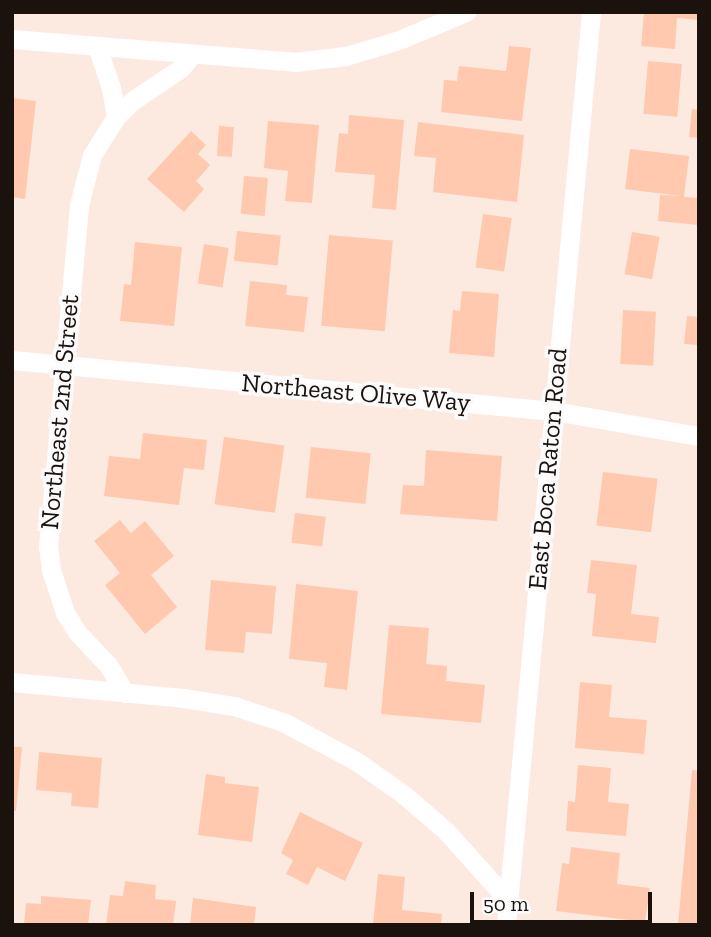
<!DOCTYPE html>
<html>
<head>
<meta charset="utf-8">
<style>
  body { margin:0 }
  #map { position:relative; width:711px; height:937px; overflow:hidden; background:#fceae1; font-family:"Zilla Slab",serif }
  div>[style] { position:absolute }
  .building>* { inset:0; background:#fec9af; transform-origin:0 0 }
  .street>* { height:19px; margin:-9.5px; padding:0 9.5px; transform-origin:9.5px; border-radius:9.5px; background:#fff }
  span { translate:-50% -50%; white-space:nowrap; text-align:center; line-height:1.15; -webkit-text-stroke:7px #fbfbfb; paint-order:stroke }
  .street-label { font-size:26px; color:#1b110d }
  .frame { position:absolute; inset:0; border:14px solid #1b110d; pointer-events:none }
  .scale { position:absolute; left:470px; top:892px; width:182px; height:32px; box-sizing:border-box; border:4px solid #1b110d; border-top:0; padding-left:9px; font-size:21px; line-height:24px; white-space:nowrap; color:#1b110d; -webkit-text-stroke:5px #fbfbfb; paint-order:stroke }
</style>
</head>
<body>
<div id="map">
  <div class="building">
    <div style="clip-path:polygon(644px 12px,699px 12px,699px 20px,677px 18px,675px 49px,641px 46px)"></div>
    <div style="clip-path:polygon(509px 46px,531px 48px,522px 121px,441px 112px,444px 80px,457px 81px,459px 66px,506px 71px)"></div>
    <div style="left:648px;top:61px;width:34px;height:53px;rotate:5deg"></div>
    <div style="clip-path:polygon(12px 98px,36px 101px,25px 199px,12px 197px)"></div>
    <div style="clip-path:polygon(692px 109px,699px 110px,699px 138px,689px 137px)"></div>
    <div style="clip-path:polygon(349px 115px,404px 120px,396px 210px,372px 208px,375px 175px,335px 172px,339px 133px,348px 134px)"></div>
    <div style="clip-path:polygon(268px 121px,319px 125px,312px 203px,285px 201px,288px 171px,264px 168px)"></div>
    <div style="clip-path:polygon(418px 122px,524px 135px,517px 202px,433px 192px,436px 158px,414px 156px)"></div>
    <div style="left:219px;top:126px;width:15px;height:30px;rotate:4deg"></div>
    <div style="clip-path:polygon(191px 131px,206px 145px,198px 154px,210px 165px,196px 181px,204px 189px,184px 212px,147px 179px)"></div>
    <div style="clip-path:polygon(630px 149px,689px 156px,684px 197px,699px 198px,699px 225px,658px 221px,660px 195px,681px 196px,625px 189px)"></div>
    <div style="left:244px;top:176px;width:24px;height:38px;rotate:5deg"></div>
    <div style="left:483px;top:214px;width:29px;height:54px;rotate:8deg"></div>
    <div style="left:237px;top:231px;width:44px;height:30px;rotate:6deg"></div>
    <div style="left:632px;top:232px;width:28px;height:43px;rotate:10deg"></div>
    <div style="left:329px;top:235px;width:64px;height:91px;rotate:5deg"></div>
    <div style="clip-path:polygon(135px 242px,182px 247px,174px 326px,120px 321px,124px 284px,131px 285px)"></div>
    <div style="left:204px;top:244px;width:25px;height:40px;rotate:9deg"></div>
    <div style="clip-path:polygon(250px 281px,287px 285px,286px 295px,308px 297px,304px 332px,245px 326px)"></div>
    <div style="clip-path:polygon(462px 291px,499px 294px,494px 357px,449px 353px,453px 310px,460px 311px)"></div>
    <div style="left:623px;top:310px;width:33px;height:54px;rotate:3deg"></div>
    <div style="clip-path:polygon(687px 316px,699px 317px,699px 345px,684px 344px)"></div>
    <div style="clip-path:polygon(143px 433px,207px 440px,204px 470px,184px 468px,179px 505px,104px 496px,109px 456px,140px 459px)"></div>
    <div style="left:224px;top:437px;width:61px;height:68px;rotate:8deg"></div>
    <div style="left:311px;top:447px;width:60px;height:51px;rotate:6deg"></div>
    <div style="clip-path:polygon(426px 450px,502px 456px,497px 521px,400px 514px,403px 485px,424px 486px)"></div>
    <div style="left:603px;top:472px;width:55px;height:54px;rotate:7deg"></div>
    <div style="left:295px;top:513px;width:31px;height:30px;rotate:7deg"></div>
    <div style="clip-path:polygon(120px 520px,131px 533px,145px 521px,174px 556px,151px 575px,177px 607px,145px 634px,105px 585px,120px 573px,94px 541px)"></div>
    <div style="clip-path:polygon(591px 560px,637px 565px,631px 614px,659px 617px,656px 643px,592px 636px,596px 594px,587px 593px)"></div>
    <div style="clip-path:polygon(211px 580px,276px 586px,272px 634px,246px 632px,244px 653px,205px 650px)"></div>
    <div style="clip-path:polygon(296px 584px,358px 591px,347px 690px,324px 687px,327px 663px,289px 659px)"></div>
    <div style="clip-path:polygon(389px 625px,429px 628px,426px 664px,447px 666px,446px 681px,485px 685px,481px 723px,381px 714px)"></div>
    <div style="clip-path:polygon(580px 682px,612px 685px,609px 717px,647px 720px,644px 754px,575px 748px)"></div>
    <div style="clip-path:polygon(12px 747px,22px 747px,16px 811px,12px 810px)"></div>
    <div style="clip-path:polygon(39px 752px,102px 758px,98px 808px,71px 806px,72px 793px,36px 790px)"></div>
    <div style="clip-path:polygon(578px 765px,611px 768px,608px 802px,629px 804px,626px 836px,566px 831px,568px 801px,575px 802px)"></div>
    <div style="clip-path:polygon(692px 770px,699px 771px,699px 925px,678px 925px)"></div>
    <div style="clip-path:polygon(206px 774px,225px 777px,225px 783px,259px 787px,252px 842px,198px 835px)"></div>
    <div style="clip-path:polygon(300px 812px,363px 843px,345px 881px,317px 867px,308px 885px,286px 874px,293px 860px,281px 853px)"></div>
    <div style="clip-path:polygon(571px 847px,620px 853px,617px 884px,650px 888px,645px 922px,556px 911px,562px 863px,569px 864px)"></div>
    <div style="clip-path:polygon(378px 874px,405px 877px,402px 910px,442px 914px,441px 925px,373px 925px)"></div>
    <div style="clip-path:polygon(125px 881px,156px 885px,155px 899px,176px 901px,173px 925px,106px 925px,110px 895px,123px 896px)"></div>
    <div style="clip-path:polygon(41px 896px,91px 900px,88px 925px,24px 925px,26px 903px,41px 904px)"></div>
    <div style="clip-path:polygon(193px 898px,256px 907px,254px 925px,190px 925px)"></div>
  </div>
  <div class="street">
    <div style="left:12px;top:39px;width:284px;rotate:4.6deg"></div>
    <div style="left:295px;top:62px;width:51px;rotate:-6.7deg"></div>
    <div style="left:346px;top:56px;width:55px;rotate:-16.8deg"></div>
    <div style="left:399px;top:40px;width:73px;rotate:-22.7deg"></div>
    <div style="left:97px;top:46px;width:44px;rotate:71.6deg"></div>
    <div style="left:111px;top:88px;width:29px;rotate:80deg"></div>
    <div style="left:12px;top:360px;width:544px;rotate:5.38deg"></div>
    <div style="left:554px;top:411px;width:147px;rotate:9.8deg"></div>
    <div style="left:12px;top:682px;width:172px;rotate:5.3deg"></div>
    <div style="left:183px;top:698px;width:52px;rotate:8.9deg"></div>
    <div style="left:234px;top:706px;width:52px;rotate:18.1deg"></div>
    <div style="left:283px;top:722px;width:83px;rotate:28.1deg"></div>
    <div style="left:356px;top:761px;width:57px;rotate:35.1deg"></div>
    <div style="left:403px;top:794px;width:57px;rotate:40.7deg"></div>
    <div style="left:446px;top:831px;width:93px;rotate:48.1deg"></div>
    <div style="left:125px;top:693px;width:33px;rotate:-121deg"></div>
    <div style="left:108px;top:665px;width:45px;rotate:-133.2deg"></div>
    <div style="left:77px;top:632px;width:22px;rotate:-122deg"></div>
    <div style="left:65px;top:613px;width:45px;rotate:-108deg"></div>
    <div style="left:51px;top:570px;width:23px;rotate:-97deg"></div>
    <div style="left:48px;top:547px;width:343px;rotate:-84.8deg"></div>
    <div style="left:79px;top:205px;width:52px;rotate:-75.4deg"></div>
    <div style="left:92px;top:155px;width:45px;rotate:-57.7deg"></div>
    <div style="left:116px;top:117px;width:23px;rotate:-45deg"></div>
    <div style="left:132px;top:101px;width:59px;rotate:-34deg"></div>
    <div style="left:181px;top:68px;width:17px;rotate:-50deg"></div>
    <div style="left:506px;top:925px;width:917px;rotate:-84.68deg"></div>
  </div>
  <div class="street-label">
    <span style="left:356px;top:393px;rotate:5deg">Northeast Olive Way</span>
    <span style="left:60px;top:412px;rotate:-85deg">Northeast 2nd Street</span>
    <span style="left:548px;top:469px;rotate:-85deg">East Boca Raton Road</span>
  </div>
  <div class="frame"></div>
  <div class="scale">50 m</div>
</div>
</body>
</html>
